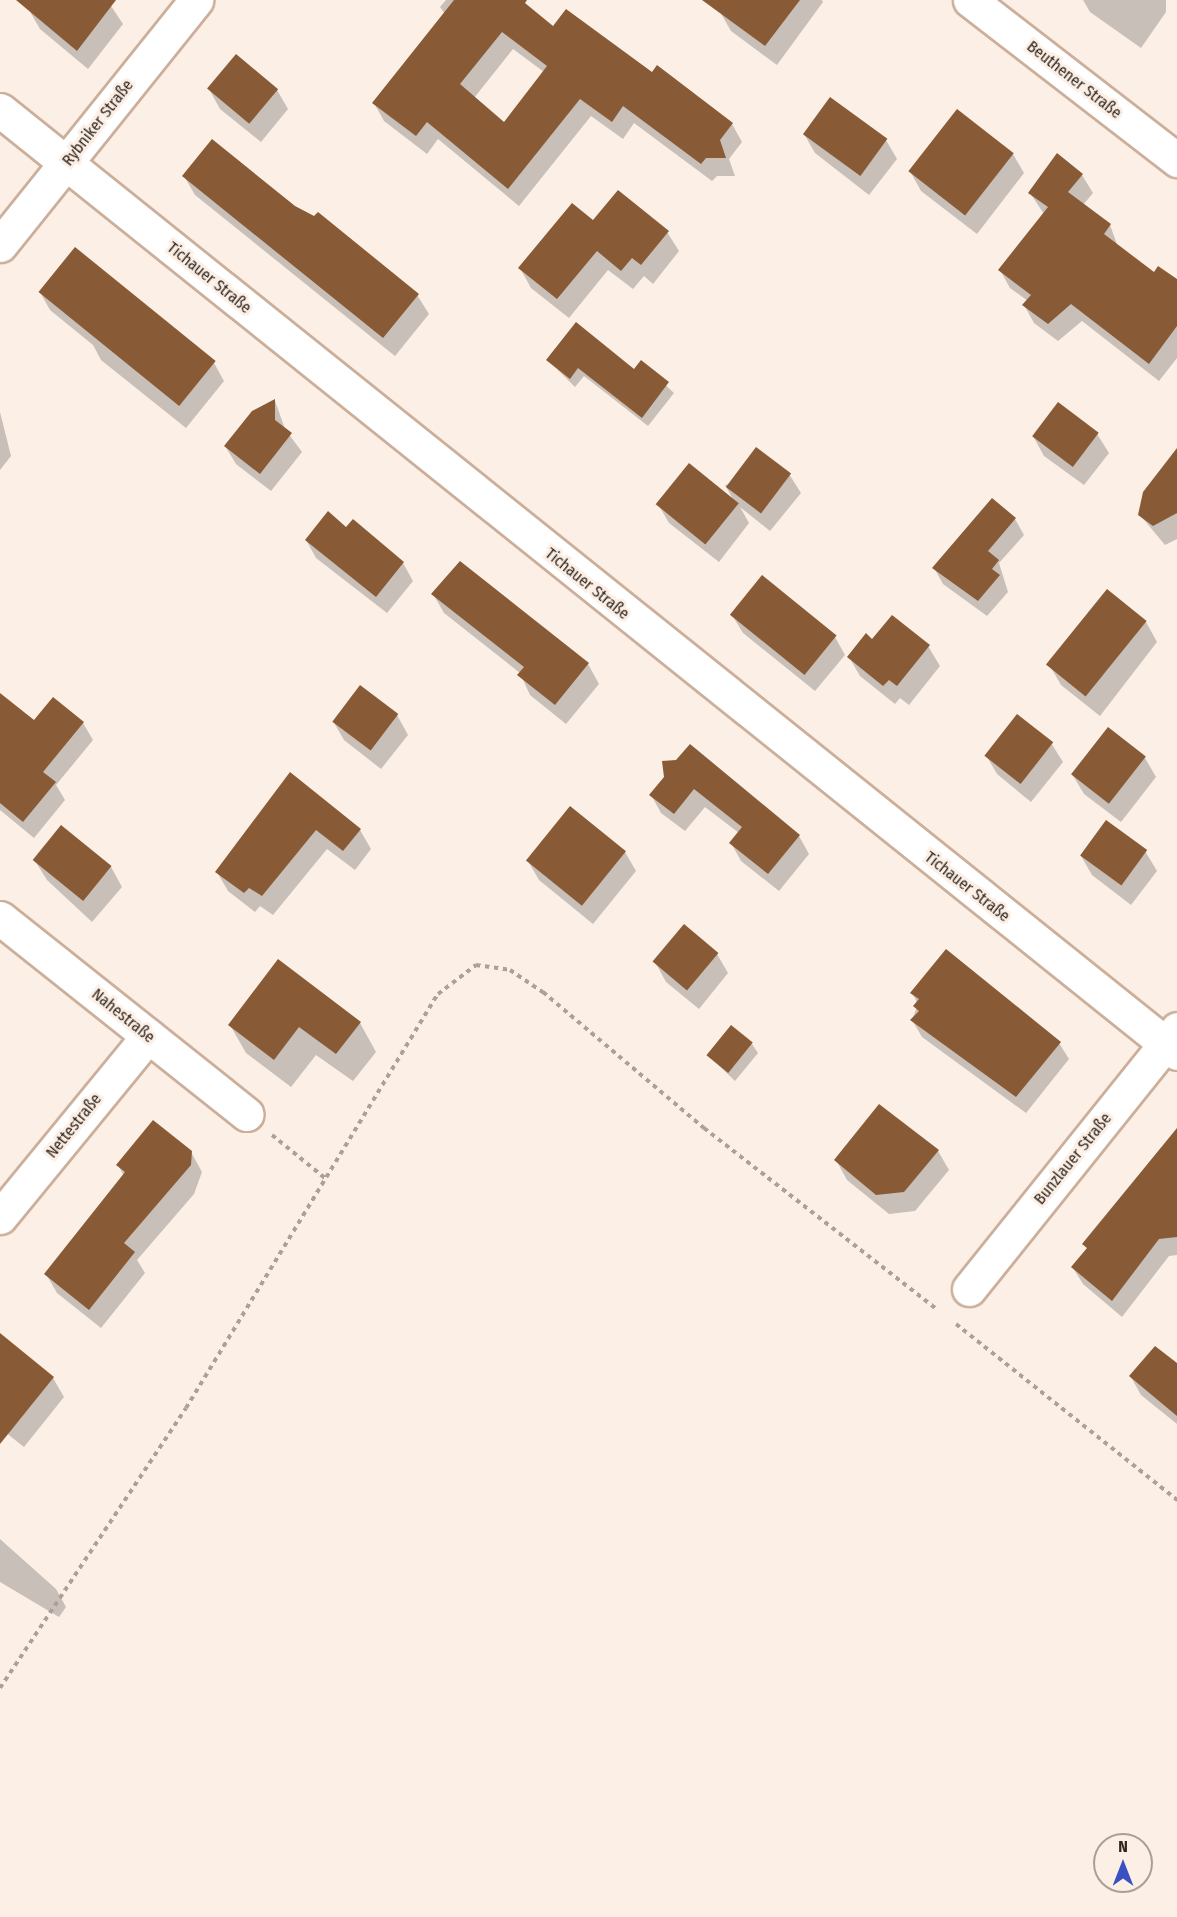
<!DOCTYPE html>
<html>
<head>
<meta charset="utf-8">
<style>
  body { margin:0 }
  #map { position:relative; width:1177px; height:1917px; overflow:hidden; background:#fbefe6; font-family:"Fira Sans Condensed",sans-serif }
  div>[style] { position:absolute }
  .shadow>* { inset:0; background:#0003 }
  .building>* { inset:0; background:#885b36; transform-origin:0 0 }
  .path>* { height:4px; margin-top:-2px; transform-origin:0; background:repeating-linear-gradient(90deg,#aca098 0 4.5px,transparent 0 9px) }
  .roads { filter:drop-shadow(2px 0 #cbaf9a) drop-shadow(-2px 0 #cbaf9a) drop-shadow(0 2px #cbaf9a) drop-shadow(0 -2px #cbaf9a) }
  .minor>* { height:33px; margin:-16.5px; padding:0 16.5px; transform-origin:16.5px; border-radius:16.5px; background:#fff }
  span { translate:-50% -50%; white-space:nowrap; text-align:center; line-height:1.15; -webkit-text-stroke:6px #fbefe6; paint-order:stroke }
  .street-label { font-size:16px; color:#31261e }
  .north { position:absolute; left:1093px; top:1833px; width:60px; height:60px; box-sizing:border-box; background:#fbefe6; border:2px solid #aa9f96; border-radius:50%; rotate:0deg; font-size:16px; font-weight:700; line-height:24px; text-align:center; color:#31261e }
  .north::after { content:''; display:block; margin:auto; width:21px; height:27px; background:#3a50c3; clip-path:polygon(50% 0,100% 100%,50% 72%,0 100%) }
</style>
</head>
<body>
<div id="map">
  <div class="shadow">
    <div style="clip-path:polygon(37px 0,107px 0,123px 24px,88px 69px,40px 29px,29px 10px)"></div>
    <div style="clip-path:polygon(evenodd,446px 0,518px 0,553px 29px,652px 74px,732px 124px,742px 142px,729px 159px,735px 176px,717px 176px,712px 181px,634px 123px,623px 139px,591px 116px,519px 206px,438px 139px,427px 154px,384px 121px,374px 103px,445px 14px,440px 7px,446px 0,513px 49px,544px 72px,504px 124px,474px 98px,513px 49px)"></div>
    <div style="clip-path:polygon(723px 0,822px 0,823px 2px,777px 65px,731px 31px,720px 12px)"></div>
    <div style="clip-path:polygon(1083px 0,1166px 0,1166px 12px,1141px 48px,1090px 12px)"></div>
    <div style="clip-path:polygon(209px 89px,277px 90px,288px 109px,261px 142px,220px 109px)"></div>
    <div style="clip-path:polygon(804px 134px,886px 140px,897px 159px,869px 195px,815px 153px)"></div>
    <div style="clip-path:polygon(1013px 154px,1024px 173px,977px 234px,921px 191px,910px 171px)"></div>
    <div style="clip-path:polygon(1082px 175px,1093px 193px,1083px 205px,1110px 225px,1118px 247px,1154px 274px,1177px 281px,1177px 358px,1159px 381px,1082px 321px,1058px 341px,1034px 323px,1024px 305px,1028px 301px,1010px 288px,1000px 270px,1044px 214px,1030px 193px)"></div>
    <div style="clip-path:polygon(184px 176px,295px 207px,417px 295px,429px 314px,395px 356px,195px 195px)"></div>
    <div style="clip-path:polygon(593px 222px,667px 232px,679px 251px,653px 284px,644px 276px,633px 289px,608px 270px,569px 318px,531px 288px,520px 268px)"></div>
    <div style="clip-path:polygon(40px 292px,214px 363px,224px 381px,186px 428px,101px 360px,93px 345px,50px 310px)"></div>
    <div style="clip-path:polygon(548px 360px,634px 371px,641px 362px,674px 393px,648px 426px,584px 376px,575px 387px)"></div>
    <div style="clip-path:polygon(275px 401px,285px 429px,302px 452px,271px 491px,236px 464px,225px 446px)"></div>
    <div style="clip-path:polygon(0 412px,11px 456px,0 470px)"></div>
    <div style="clip-path:polygon(1097px 434px,1109px 453px,1084px 485px,1044px 456px,1033px 436px)"></div>
    <div style="clip-path:polygon(1177px 450px,1177px 539px,1165px 545px,1140px 515px)"></div>
    <div style="clip-path:polygon(789px 474px,801px 493px,770px 531px,740px 507px,749px 523px,719px 562px,669px 523px,658px 504px,734px 501px,725px 485px)"></div>
    <div style="clip-path:polygon(1015px 519px,1024px 535px,999px 563px,1008px 592px,987px 616px,943px 584px,934px 568px)"></div>
    <div style="clip-path:polygon(353px 521px,403px 563px,413px 581px,387px 613px,316px 558px,306px 540px,347px 529px)"></div>
    <div style="clip-path:polygon(1108px 591px,1146px 622px,1157px 642px,1100px 716px,1061px 685px,1050px 666px)"></div>
    <div style="clip-path:polygon(433px 594px,588px 664px,599px 684px,566px 724px,530px 695px,520px 673px,444px 613px)"></div>
    <div style="clip-path:polygon(732px 615px,835px 637px,845px 655px,815px 691px,743px 633px)"></div>
    <div style="clip-path:polygon(872px 641px,928px 646px,940px 666px,909px 705px,900px 698px,895px 704px,860px 676px,849px 657px)"></div>
    <div style="clip-path:polygon(0 695px,34px 722px,53px 699px,83px 723px,93px 740px,56px 785px,65px 800px,34px 838px,0 810px)"></div>
    <div style="clip-path:polygon(397px 715px,408px 735px,381px 769px,344px 740px,333px 721px)"></div>
    <div style="clip-path:polygon(1051px 743px,1063px 762px,1031px 802px,997px 774px,986px 755px)"></div>
    <div style="clip-path:polygon(1145px 758px,1156px 777px,1121px 822px,1084px 794px,1072px 774px)"></div>
    <div style="clip-path:polygon(663px 763px,799px 836px,809px 854px,779px 891px,741px 861px,731px 843px,739px 833px,705px 807px,685px 831px,661px 813px,651px 795px,666px 778px)"></div>
    <div style="clip-path:polygon(290px 774px,360px 830px,371px 849px,355px 870px,327px 849px,273px 915px,260px 906px,255px 912px,228px 891px,217px 872px)"></div>
    <div style="clip-path:polygon(1145px 851px,1157px 871px,1131px 905px,1092px 875px,1081px 856px)"></div>
    <div style="clip-path:polygon(625px 852px,636px 871px,593px 924px,539px 880px,528px 861px)"></div>
    <div style="clip-path:polygon(35px 861px,111px 867px,122px 887px,92px 922px,47px 880px)"></div>
    <div style="clip-path:polygon(717px 954px,728px 973px,699px 1009px,666px 982px,655px 962px)"></div>
    <div style="clip-path:polygon(912px 993px,1059px 1043px,1069px 1059px,1026px 1113px,922px 1037px,912px 1020px,918px 1004px)"></div>
    <div style="clip-path:polygon(360px 1023px,376px 1052px,353px 1081px,316px 1055px,291px 1087px,246px 1053px,230px 1025px)"></div>
    <div style="clip-path:polygon(752px 1044px,758px 1053px,735px 1081px,708px 1055px)"></div>
    <div style="clip-path:polygon(938px 1151px,949px 1170px,915px 1211px,889px 1214px,847px 1180px,836px 1160px)"></div>
    <div style="clip-path:polygon(191px 1152px,202px 1172px,194px 1194px,137px 1260px,145px 1273px,101px 1328px,57px 1293px,46px 1274px,124px 1176px,118px 1165px)"></div>
    <div style="clip-path:polygon(1177px 1157px,1177px 1255px,1169px 1256px,1122px 1317px,1083px 1284px,1073px 1268px,1088px 1250px,1084px 1244px)"></div>
    <div style="clip-path:polygon(0 1336px,53px 1378px,64px 1397px,24px 1447px,0 1428px)"></div>
    <div style="clip-path:polygon(1177px 1365px,1177px 1424px,1141px 1395px,1131px 1377px)"></div>
    <div style="clip-path:polygon(0 1539px,56px 1589px,66px 1607px,59px 1617px,0 1582px)"></div>
  </div>
  <div class="building">
    <div style="clip-path:polygon(16px 0,116px 0,77px 51px)"></div>
    <div style="clip-path:polygon(evenodd,454px 0,527px 0,525px 3px,553px 26px,566px 9px,652px 72px,657px 65px,733px 123px,720px 140px,726px 158px,706px 158px,701px 164px,623px 106px,612px 122px,580px 99px,508px 189px,427px 122px,416px 136px,372px 103px,454px 0,502px 32px,547px 66px,504px 122px,460px 84px,502px 32px)"></div>
    <div style="clip-path:polygon(702px 0,800px 0,765px 46px)"></div>
    <div style="left:236px;top:54px;width:55px;height:45px;rotate:40deg"></div>
    <div style="left:830px;top:97px;width:71px;height:46px;rotate:36deg"></div>
    <div style="left:957px;top:109px;width:72px;height:79px;rotate:38deg"></div>
    <div style="clip-path:polygon(212px 139px,295px 206px,314px 216px,318px 212px,419px 294px,383px 338px,182px 176px)"></div>
    <div style="clip-path:polygon(1057px 153px,1083px 174px,1068px 192px,1111px 224px,1104px 234px,1154px 272px,1158px 266px,1177px 279px,1177px 326px,1149px 364px,1071px 304px,1048px 324px,1022px 305px,1031px 295px,998px 270px,1048px 207px,1028px 193px)"></div>
    <div style="clip-path:polygon(618px 190px,669px 231px,641px 265px,632px 258px,621px 271px,597px 251px,557px 299px,518px 268px,572px 203px,593px 220px)"></div>
    <div style="left:75px;top:247px;width:181px;height:58px;rotate:39deg"></div>
    <div style="clip-path:polygon(576px 322px,634px 369px,641px 360px,669px 382px,642px 418px,578px 368px,570px 379px,546px 360px)"></div>
    <div style="clip-path:polygon(275px 399px,275px 420px,292px 433px,260px 474px,224px 446px,252px 411px)"></div>
    <div style="left:1058px;top:402px;width:51px;height:43px;rotate:37deg"></div>
    <div style="left:756px;top:447px;width:44px;height:50px;rotate:37deg"></div>
    <div style="clip-path:polygon(1177px 448px,1177px 513px,1153px 526px,1138px 515px,1143px 492px)"></div>
    <div style="left:689px;top:463px;width:64px;height:53px;rotate:39deg"></div>
    <div style="clip-path:polygon(992px 498px,1016px 518px,988px 551px,999px 560px,992px 569px,1000px 575px,978px 601px,932px 568px)"></div>
    <div style="clip-path:polygon(328px 511px,346px 527px,353px 519px,404px 562px,376px 597px,305px 540px)"></div>
    <div style="clip-path:polygon(460px 561px,589px 663px,555px 705px,517px 675px,524px 667px,431px 594px)"></div>
    <div style="left:762px;top:575px;width:96px;height:51px;rotate:39deg"></div>
    <div style="left:1107px;top:589px;width:51px;height:97px;rotate:39deg"></div>
    <div style="clip-path:polygon(892px 615px,930px 645px,897px 686px,889px 680px,883px 686px,847px 657px,866px 633px,872px 639px)"></div>
    <div style="left:360px;top:685px;width:48px;height:46px;rotate:37deg"></div>
    <div style="clip-path:polygon(0 693px,34px 720px,53px 697px,84px 722px,43px 772px,56px 782px,23px 822px,0 803px)"></div>
    <div style="left:1017px;top:714px;width:46px;height:53px;rotate:38deg"></div>
    <div style="left:1108px;top:727px;width:48px;height:60px;rotate:38deg"></div>
    <div style="clip-path:polygon(690px 744px,800px 835px,768px 874px,729px 843px,742px 827px,694px 789px,674px 814px,649px 795px,664px 777px,662px 761px,676px 760px)"></div>
    <div style="clip-path:polygon(290px 772px,361px 829px,343px 851px,316px 830px,262px 896px,249px 888px,244px 893px,215px 872px)"></div>
    <div style="left:570px;top:806px;width:72px;height:70px;rotate:39deg"></div>
    <div style="left:1106px;top:820px;width:51px;height:44px;rotate:36deg"></div>
    <div style="left:61px;top:825px;width:65px;height:45px;rotate:39deg"></div>
    <div style="left:684px;top:924px;width:45px;height:49px;rotate:40deg"></div>
    <div style="clip-path:polygon(946px 949px,1061px 1042px,1016px 1097px,910px 1020px,919px 1011px,913px 1006px,919px 999px,910px 993px)"></div>
    <div style="clip-path:polygon(278px 959px,361px 1022px,336px 1054px,299px 1027px,274px 1060px,228px 1025px)"></div>
    <div style="left:731px;top:1025px;width:28px;height:39px;rotate:39deg"></div>
    <div style="clip-path:polygon(879px 1104px,939px 1150px,904px 1192px,876px 1195px,834px 1160px)"></div>
    <div style="clip-path:polygon(153px 1120px,192px 1151px,191px 1165px,124px 1243px,135px 1252px,89px 1310px,44px 1274px,125px 1172px,116px 1165px)"></div>
    <div style="clip-path:polygon(1177px 1128px,1177px 1237px,1159px 1239px,1112px 1301px,1071px 1267px,1087px 1248px,1082px 1244px)"></div>
    <div style="clip-path:polygon(0 1333px,54px 1377px,0 1444px)"></div>
    <div style="clip-path:polygon(1155px 1346px,1177px 1363px,1177px 1416px,1129px 1376px)"></div>
  </div>
  <div class="path">
    <div style="left:272px;top:1135px;width:68px;rotate:39.1deg"></div>
    <div style="left:956px;top:1324px;width:283px;rotate:38.5deg"></div>
    <div style="left:0;top:1688px;width:336px;rotate:-56.4deg"></div>
    <div style="left:186px;top:1408px;width:485px;rotate:-58.7deg"></div>
    <div style="left:438px;top:994px;width:48px;rotate:-37.3deg"></div>
    <div style="left:476px;top:965px;width:34px;rotate:8deg"></div>
    <div style="left:510px;top:970px;width:40px;rotate:34deg"></div>
    <div style="left:543px;top:992px;width:211px;rotate:40.2deg"></div>
    <div style="left:704px;top:1128px;width:296px;rotate:37.9deg"></div>
  </div>
  <div class="roads">
    <div class="minor">
      <div style="left:970px;top:0;width:262px;rotate:37.7deg"></div>
      <div style="left:0;top:110px;width:1508px;rotate:38.7deg"></div>
      <div style="left:0;top:245px;width:314px;rotate:-51.3deg"></div>
      <div style="left:0;top:918px;width:315px;rotate:38.5deg"></div>
      <div style="left:0;top:1217px;width:234px;rotate:-50.7deg"></div>
      <div style="left:969px;top:1289px;width:333px;rotate:-51.3deg"></div>
    </div>
  </div>
  <div class="street-label">
    <span style="left:1074px;top:80px;rotate:38deg">Beuthener Straße</span>
    <span style="left:98px;top:123px;rotate:-52deg">Rybniker Straße</span>
    <span style="left:209px;top:278px;rotate:39deg">Tichauer Straße</span>
    <span style="left:587px;top:584px;rotate:39deg">Tichauer Straße</span>
    <span style="left:967px;top:887px;rotate:38deg">Tichauer Straße</span>
    <span style="left:123px;top:1016px;rotate:39deg">Nahestraße</span>
    <span style="left:74px;top:1126px;rotate:-51deg">Nettestraße</span>
    <span style="left:1073px;top:1159px;rotate:-51deg">Bunzlauer Straße</span>
  </div>
  <div class="north">N</div>
</div>
</body>
</html>
